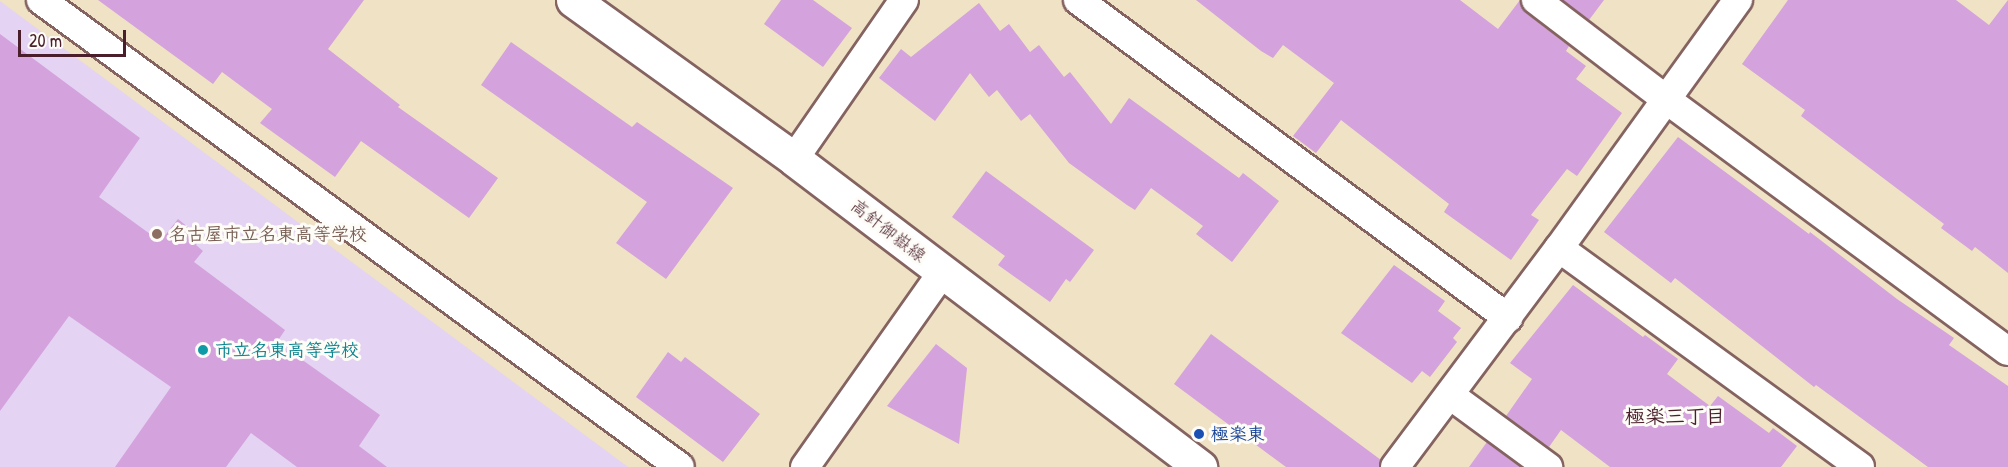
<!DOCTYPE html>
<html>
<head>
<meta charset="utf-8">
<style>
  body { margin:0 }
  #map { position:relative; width:2008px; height:467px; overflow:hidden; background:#f0e2c4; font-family:"Patrick Hand","Klee One",sans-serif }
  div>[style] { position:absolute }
  .built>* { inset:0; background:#e4d3f2 }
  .building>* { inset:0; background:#d4a2dd }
  .roads { filter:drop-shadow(2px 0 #846361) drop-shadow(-2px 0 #846361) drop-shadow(0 2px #846361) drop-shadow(0 -2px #846361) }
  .minor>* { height:28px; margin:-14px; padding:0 14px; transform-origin:14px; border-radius:14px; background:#fff }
  .tertiary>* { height:33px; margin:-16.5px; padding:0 16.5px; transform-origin:16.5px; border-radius:16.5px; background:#fff }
  .dots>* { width:16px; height:16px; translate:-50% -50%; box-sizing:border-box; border:3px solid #fdfcf7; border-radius:50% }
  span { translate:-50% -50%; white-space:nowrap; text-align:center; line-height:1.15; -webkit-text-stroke:6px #fdfcf7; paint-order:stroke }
  .street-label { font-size:18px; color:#4a1f2b }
  .education-label { font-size:18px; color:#785e54; font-weight:700 }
  .left { translate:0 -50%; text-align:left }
  .culture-label { font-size:18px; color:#0d838f; font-weight:700 }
  .transit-label { font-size:18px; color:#164399; font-weight:700 }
  .neighbourhood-label { font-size:20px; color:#4a1f2b; font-weight:700 }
  .scale { position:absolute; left:18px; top:30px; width:108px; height:27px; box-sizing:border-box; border:3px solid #4a1f2b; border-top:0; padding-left:8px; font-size:18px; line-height:21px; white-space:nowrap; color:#4a1f2b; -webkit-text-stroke:4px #fdfcf7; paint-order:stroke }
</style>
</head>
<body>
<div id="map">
  <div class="built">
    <div style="clip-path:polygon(0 1px,628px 467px,0 467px)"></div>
  </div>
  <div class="building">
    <div style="clip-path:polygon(98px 0,364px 0,328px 49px,400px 105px,398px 107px,498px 178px,469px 218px,361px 141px,335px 177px,260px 123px,272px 109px,222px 72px,213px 84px)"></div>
    <div style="clip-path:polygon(781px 0,813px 0,852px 28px,823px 67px,764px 24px)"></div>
    <div style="clip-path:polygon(1196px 0,1460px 0,1498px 29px,1520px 0,1526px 13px,1569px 46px,1566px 51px,1586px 66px,1576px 79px,1622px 113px,1577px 176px,1567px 169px,1531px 215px,1539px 220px,1511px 260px,1444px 212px,1449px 204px,1341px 120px,1316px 153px,1293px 136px,1334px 83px,1283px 45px,1273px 58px,1261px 51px)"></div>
    <div style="clip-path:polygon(1563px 0,1604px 0,1589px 20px)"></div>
    <div style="clip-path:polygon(1788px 0,1956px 0,1989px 25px,2008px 0,2008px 273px,1975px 247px,1972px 251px,1941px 228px,1944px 224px,1801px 116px,1805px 110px,1742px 64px)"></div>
    <div style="clip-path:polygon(979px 3px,1000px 31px,1009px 24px,1030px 52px,1039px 45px,1064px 77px,1070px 72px,1111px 124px,1129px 98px,1239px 178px,1243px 173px,1279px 201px,1232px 262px,1196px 234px,1203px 226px,1151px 188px,1135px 210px,1127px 205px,1069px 163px,1030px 114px,1021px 121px,997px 90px,989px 97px,970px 73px,935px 121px,879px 78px,901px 49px,911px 57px)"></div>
    <div style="clip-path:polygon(0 34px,140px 138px,99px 197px,157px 239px,159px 235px,163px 238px,178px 219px,201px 238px,196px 245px,203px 251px,194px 262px,285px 330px,277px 342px,380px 415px,359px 446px,387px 467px,297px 467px,251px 433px,226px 467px,115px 467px,171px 387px,69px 316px,0 411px)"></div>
    <div style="clip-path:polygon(511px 42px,632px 127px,637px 122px,733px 188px,666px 279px,616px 243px,647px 202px,481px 85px)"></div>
    <div style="clip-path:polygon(1678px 137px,1809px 234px,1810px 232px,1897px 299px,1954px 338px,1949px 345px,2008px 386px,2008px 467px,1928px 467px,1816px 385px,1814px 387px,1675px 278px,1671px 283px,1604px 232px)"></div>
    <div style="clip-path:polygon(986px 171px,1094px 250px,1070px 282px,1066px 279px,1050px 302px,998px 265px,1005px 256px,952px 217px)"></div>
    <div style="clip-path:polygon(1394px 265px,1445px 301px,1438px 311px,1461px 328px,1453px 338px,1457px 342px,1430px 377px,1422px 371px,1412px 383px,1341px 333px)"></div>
    <div style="clip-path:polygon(1573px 285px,1643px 337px,1645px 335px,1678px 359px,1667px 374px,1710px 406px,1718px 396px,1769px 433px,1773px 428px,1797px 446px,1781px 467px,1610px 467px,1561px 430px,1549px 447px,1506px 416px,1532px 379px,1510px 363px)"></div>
    <div style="clip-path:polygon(1211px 334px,1381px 460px,1379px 467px,1286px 467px,1174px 384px)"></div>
    <div style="clip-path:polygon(936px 344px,967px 368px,959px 444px,887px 406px)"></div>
    <div style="clip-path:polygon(668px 352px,681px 362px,685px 357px,760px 414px,723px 462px,636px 397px)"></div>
    <div style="clip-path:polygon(1487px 442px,1520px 467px,1469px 467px)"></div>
  </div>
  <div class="roads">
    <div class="minor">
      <div style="left:41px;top:0;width:791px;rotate:36.16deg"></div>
      <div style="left:1078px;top:0;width:535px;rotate:36.48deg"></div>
      <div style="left:1536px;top:0;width:165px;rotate:37.4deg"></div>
      <div style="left:1667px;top:100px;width:423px;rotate:36.4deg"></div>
      <div style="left:794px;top:159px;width:193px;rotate:-55.3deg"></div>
      <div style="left:1559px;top:248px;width:372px;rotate:36deg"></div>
      <div style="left:1450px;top:395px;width:122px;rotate:36.3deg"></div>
      <div style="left:805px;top:467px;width:237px;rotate:-54.8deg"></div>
      <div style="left:1395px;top:467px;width:274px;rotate:-53.2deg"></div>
      <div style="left:1559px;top:248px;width:306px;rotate:-54.2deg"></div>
    </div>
    <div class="tertiary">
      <div style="left:573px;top:0;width:272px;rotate:35.7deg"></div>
      <div style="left:794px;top:159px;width:510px;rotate:37.18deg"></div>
    </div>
  </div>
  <div class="dots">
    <div style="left:157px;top:234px;background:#8d6e63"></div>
    <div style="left:203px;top:350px;background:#0f9aa8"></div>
    <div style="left:1199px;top:434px;background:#1a4fb4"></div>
  </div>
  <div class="street-label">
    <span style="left:888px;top:231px;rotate:38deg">高針御嶽線</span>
  </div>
  <div class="education-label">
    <span class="left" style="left:169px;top:234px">名古屋市立名東高等学校</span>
  </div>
  <div class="culture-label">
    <span class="left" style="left:215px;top:350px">市立名東高等学校</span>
  </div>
  <div class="transit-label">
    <span class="left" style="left:1211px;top:434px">極楽東</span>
  </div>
  <div class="neighbourhood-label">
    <span style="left:1675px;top:415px">極楽三丁目</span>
  </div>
  <div class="scale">20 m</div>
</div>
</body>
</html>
